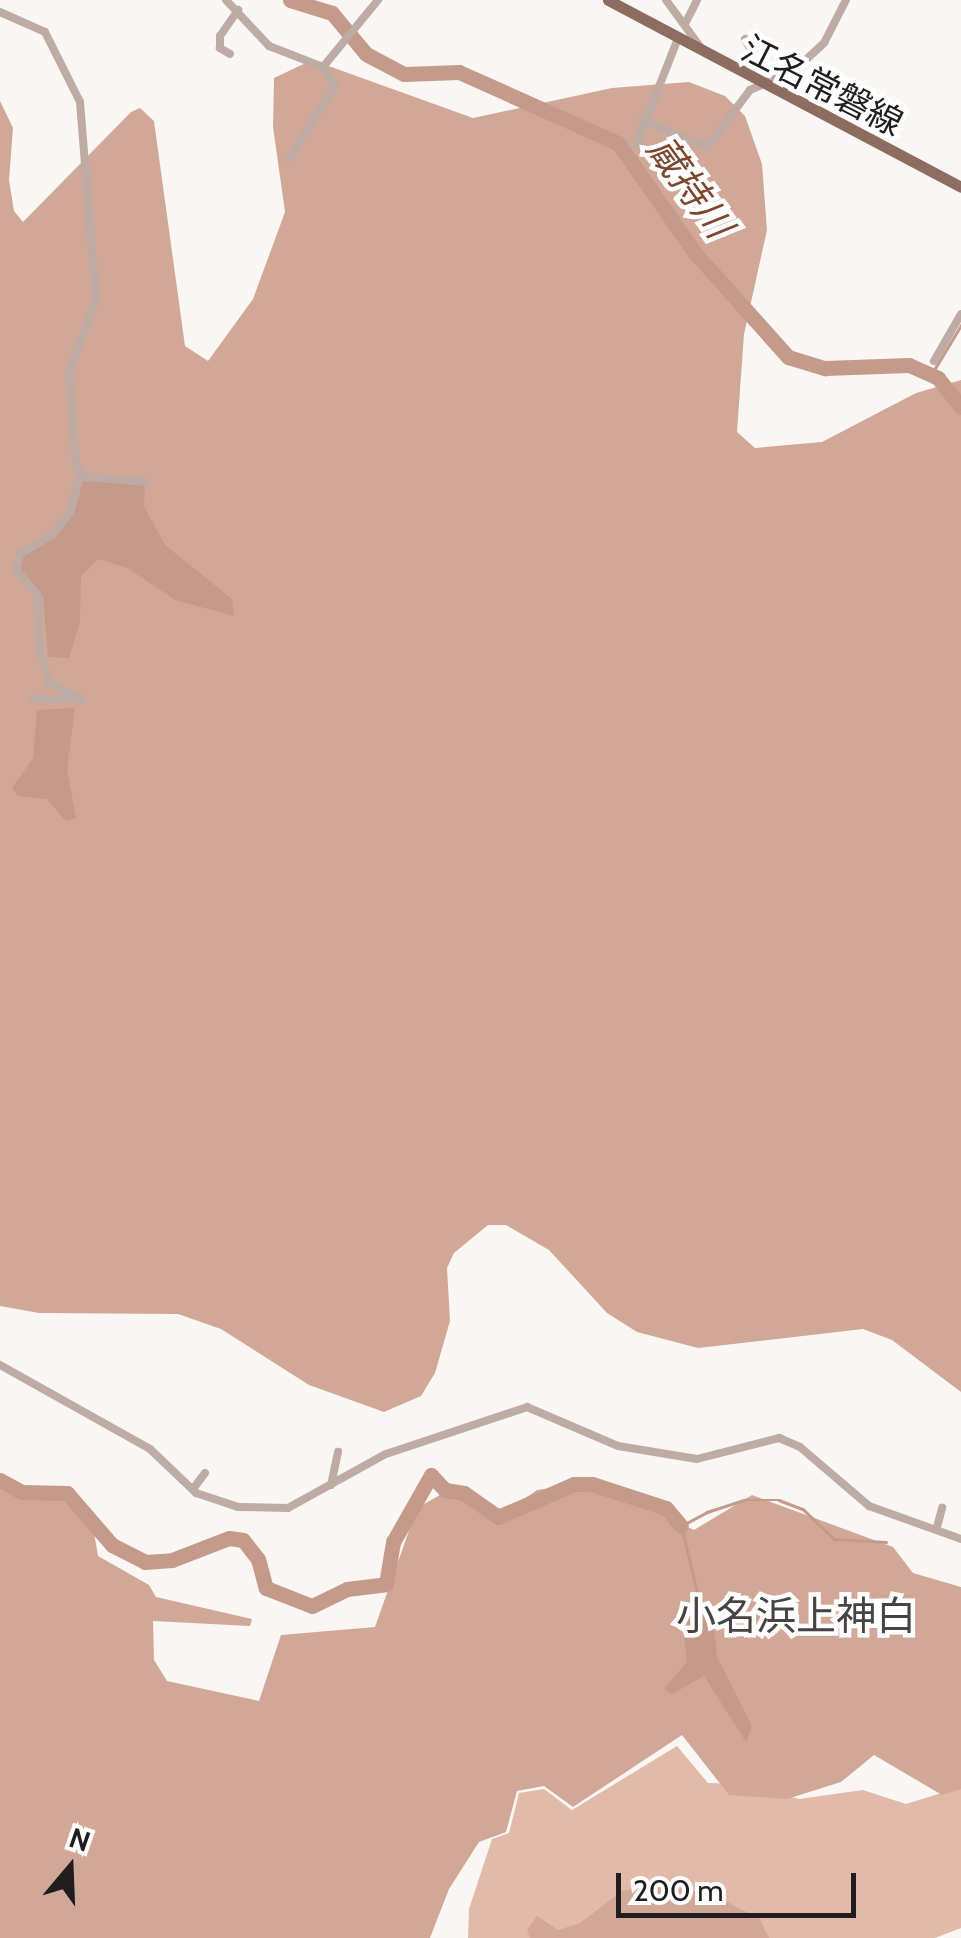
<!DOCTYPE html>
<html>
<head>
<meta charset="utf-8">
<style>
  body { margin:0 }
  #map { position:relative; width:961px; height:1938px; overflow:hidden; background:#faf6f4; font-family:Cabin,"Noto Sans JP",sans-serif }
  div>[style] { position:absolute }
  .green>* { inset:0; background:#e2baaa }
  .forest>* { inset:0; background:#d1a897 }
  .water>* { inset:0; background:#c49b8b }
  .stream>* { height:2.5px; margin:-1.25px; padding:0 1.25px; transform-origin:1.25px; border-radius:1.25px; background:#c49b8b }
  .river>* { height:15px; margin:-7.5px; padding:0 7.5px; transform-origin:7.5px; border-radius:7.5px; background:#c49b8b }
  .street>* { height:8px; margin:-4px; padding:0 4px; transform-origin:4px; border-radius:4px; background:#beaba4 }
  .primary>* { height:11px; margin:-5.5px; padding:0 5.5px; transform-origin:5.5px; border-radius:5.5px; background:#8d6d60 }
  span { translate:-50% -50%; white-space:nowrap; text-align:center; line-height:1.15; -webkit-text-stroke:9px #fff; paint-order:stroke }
  .street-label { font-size:35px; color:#1f1d1d }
  .water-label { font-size:38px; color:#7d462e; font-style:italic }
  .quarter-label { font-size:40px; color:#464342 }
  .north { position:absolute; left:20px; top:1818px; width:100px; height:100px; -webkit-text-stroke:8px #fff; paint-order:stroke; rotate:19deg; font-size:28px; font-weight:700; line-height:40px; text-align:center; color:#1f1d1d }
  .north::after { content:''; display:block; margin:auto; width:35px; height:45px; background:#1f1d1d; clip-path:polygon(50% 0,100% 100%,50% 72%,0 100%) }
  .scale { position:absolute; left:616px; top:1873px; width:240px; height:45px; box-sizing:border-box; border:5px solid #1f1d1d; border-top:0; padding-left:12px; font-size:30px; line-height:35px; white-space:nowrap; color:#1f1d1d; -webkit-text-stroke:8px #fff; paint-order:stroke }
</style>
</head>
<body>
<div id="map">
  <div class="green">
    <div style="clip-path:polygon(677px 1746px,708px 1783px,742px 1784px,799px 1799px,863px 1790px,906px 1804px,961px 1787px,961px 1928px,935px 1938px,468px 1938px,469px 1909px,492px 1839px,509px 1833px,519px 1793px,544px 1789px,572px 1810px)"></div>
  </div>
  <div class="forest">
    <div style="clip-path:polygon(312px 60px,473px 118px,612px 88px,689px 82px,725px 96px,745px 116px,762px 164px,767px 230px,744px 334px,737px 432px,755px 448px,822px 442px,916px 393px,961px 380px,961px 1392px,892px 1340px,863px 1329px,698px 1348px,637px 1332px,607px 1313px,549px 1250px,506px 1225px,488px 1225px,454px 1253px,447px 1268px,450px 1321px,435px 1373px,421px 1396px,384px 1412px,309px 1385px,221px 1329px,178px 1314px,39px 1313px,0 1306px,0 101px,13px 128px,9px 180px,14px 211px,23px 222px,131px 112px,140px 108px,154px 121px,185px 346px,208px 361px,253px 299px,285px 212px,273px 127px,274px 78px)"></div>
    <div style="clip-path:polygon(0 1474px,21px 1492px,66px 1500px,93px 1526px,98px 1556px,149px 1585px,156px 1597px,252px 1619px,250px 1626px,153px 1621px,154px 1660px,167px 1681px,259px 1701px,281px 1635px,375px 1627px,417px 1508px,447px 1491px,507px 1511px,537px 1490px,594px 1482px,694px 1530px,752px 1495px,893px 1547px,913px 1573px,961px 1587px,961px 1789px,942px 1795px,874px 1755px,841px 1782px,787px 1799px,729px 1795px,682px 1735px,573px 1807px,544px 1786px,517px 1791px,506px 1832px,479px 1842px,449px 1889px,430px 1938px,0 1938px)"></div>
    <div style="clip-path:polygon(653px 1886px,710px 1893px,760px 1919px,769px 1938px,530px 1938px,527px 1930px,537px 1916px,558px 1930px,580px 1923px,622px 1891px)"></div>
  </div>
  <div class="water">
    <div style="clip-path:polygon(83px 481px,145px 484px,144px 506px,165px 545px,232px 599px,234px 616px,175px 600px,127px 568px,99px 559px,81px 576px,80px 622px,69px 658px,48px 657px,43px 596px,21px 572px,21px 558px,75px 510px)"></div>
    <div style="clip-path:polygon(75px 708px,67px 770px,76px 818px,66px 821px,47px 799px,18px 796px,12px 788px,33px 758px,37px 710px)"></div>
    <div style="clip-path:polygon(713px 1616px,717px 1657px,752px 1726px,746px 1742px,704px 1676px,672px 1694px,664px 1689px,687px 1662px,682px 1621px)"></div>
  </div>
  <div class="stream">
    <div style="left:931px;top:375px;width:58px;rotate:-59deg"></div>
    <div style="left:703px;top:1617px;width:94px;rotate:-103.6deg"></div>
    <div style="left:681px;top:1526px;width:30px;rotate:-28deg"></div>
    <div style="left:707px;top:1512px;width:39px;rotate:-18deg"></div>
    <div style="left:744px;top:1500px;width:35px"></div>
    <div style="left:779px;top:1500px;width:26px;rotate:21deg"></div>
    <div style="left:803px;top:1509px;width:43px;rotate:44.1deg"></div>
    <div style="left:834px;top:1539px;width:52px;rotate:3.3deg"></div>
  </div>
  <div class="river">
    <div style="left:290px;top:0;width:44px;rotate:17.2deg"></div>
    <div style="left:332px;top:13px;width:53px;rotate:50.3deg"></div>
    <div style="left:366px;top:54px;width:43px;rotate:27.8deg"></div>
    <div style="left:404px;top:74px;width:55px;rotate:-2.1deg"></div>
    <div style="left:459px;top:72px;width:174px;rotate:24.1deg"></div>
    <div style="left:618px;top:143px;width:134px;rotate:55deg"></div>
    <div style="left:695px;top:253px;width:140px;rotate:48.2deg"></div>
    <div style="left:788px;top:357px;width:39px;rotate:17deg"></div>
    <div style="left:825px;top:368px;width:84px;rotate:-2deg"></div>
    <div style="left:909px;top:365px;width:32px;rotate:24deg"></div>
    <div style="left:938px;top:378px;width:37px;rotate:52deg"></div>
    <div style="left:0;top:1480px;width:25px;rotate:29deg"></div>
    <div style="left:22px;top:1492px;width:45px;rotate:1.3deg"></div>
    <div style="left:67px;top:1493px;width:69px;rotate:49.1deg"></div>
    <div style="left:112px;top:1545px;width:37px;rotate:27deg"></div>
    <div style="left:145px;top:1562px;width:27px;rotate:-4deg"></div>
    <div style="left:172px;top:1560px;width:61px;rotate:-21.1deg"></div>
    <div style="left:229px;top:1538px;width:14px;rotate:8deg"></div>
    <div style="left:243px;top:1540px;width:24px;rotate:52deg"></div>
    <div style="left:258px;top:1559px;width:30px;rotate:75deg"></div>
    <div style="left:266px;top:1588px;width:49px;rotate:21.4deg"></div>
    <div style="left:312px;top:1606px;width:39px;rotate:-26deg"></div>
    <div style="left:347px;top:1589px;width:39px;rotate:-7deg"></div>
    <div style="left:386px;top:1584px;width:43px;rotate:-80.5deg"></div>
    <div style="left:393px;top:1542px;width:77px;rotate:-60.4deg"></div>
    <div style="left:431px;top:1475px;width:21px;rotate:47deg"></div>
    <div style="left:445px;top:1490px;width:19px;rotate:9deg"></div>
    <div style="left:464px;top:1493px;width:42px;rotate:35.2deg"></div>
    <div style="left:498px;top:1517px;width:83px;rotate:-23.5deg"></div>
    <div style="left:574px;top:1484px;width:18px"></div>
    <div style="left:592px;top:1484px;width:78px;rotate:18deg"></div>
    <div style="left:666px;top:1508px;width:23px;rotate:50deg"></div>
  </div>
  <div class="street">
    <div style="left:226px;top:0;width:63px;rotate:46.9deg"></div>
    <div style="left:269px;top:46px;width:58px;rotate:21.3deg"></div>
    <div style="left:323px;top:67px;width:87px;rotate:-50.6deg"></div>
    <div style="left:666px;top:0;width:59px;rotate:53.9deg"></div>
    <div style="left:0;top:12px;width:49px;rotate:24deg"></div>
    <div style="left:45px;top:32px;width:78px;rotate:63.4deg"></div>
    <div style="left:80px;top:102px;width:198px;rotate:85.4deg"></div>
    <div style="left:96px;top:299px;width:78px;rotate:110.3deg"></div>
    <div style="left:69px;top:372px;width:94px;rotate:85.7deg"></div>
    <div style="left:76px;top:466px;width:15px;rotate:48deg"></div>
    <div style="left:86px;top:477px;width:61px;rotate:4.7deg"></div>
    <div style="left:686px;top:22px;width:25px;rotate:-63deg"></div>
    <div style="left:230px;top:54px;width:12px;rotate:-149deg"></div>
    <div style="left:220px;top:48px;width:12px;rotate:-90deg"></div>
    <div style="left:220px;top:36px;width:32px;rotate:-55deg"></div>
    <div style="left:739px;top:69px;width:21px;rotate:-47deg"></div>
    <div style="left:753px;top:54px;width:17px;rotate:-118deg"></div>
    <div style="left:642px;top:120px;width:70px;rotate:22.6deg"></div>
    <div style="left:707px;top:147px;width:71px;rotate:-53deg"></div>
    <div style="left:750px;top:90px;width:49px;rotate:-24deg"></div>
    <div style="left:795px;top:70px;width:40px;rotate:-43deg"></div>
    <div style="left:824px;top:43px;width:48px;rotate:-62.9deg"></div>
    <div style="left:636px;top:145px;width:112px;rotate:-68.5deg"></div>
    <div style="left:289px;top:159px;width:86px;rotate:-57.8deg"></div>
    <div style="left:335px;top:86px;width:22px;rotate:-122deg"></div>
    <div style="left:934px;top:361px;width:54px;rotate:-60.1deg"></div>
    <div style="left:33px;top:699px;width:49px"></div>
    <div style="left:82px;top:699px;width:37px;rotate:-154deg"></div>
    <div style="left:49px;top:683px;width:37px;rotate:-106deg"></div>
    <div style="left:39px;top:647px;width:53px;rotate:-92.2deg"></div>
    <div style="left:37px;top:594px;width:32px;rotate:-131deg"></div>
    <div style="left:16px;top:570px;width:16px;rotate:-76deg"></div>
    <div style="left:20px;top:554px;width:39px;rotate:-31deg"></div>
    <div style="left:53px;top:534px;width:27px;rotate:-51deg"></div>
    <div style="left:70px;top:513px;width:41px;rotate:-76deg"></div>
    <div style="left:0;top:1365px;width:172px;rotate:29.2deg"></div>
    <div style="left:150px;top:1449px;width:64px;rotate:43.7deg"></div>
    <div style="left:196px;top:1493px;width:44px;rotate:18.4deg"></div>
    <div style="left:238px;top:1507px;width:50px;rotate:1.1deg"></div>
    <div style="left:288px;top:1508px;width:112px;rotate:-28.9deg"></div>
    <div style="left:386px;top:1454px;width:149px;rotate:-18.4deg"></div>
    <div style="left:527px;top:1407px;width:99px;rotate:23.2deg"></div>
    <div style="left:618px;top:1446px;width:80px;rotate:9.3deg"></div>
    <div style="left:697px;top:1459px;width:85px;rotate:-14.4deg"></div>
    <div style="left:779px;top:1438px;width:23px;rotate:23deg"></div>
    <div style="left:800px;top:1447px;width:91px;rotate:40.5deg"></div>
    <div style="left:869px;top:1506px;width:98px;rotate:19.7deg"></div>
    <div style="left:331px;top:1485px;width:34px;rotate:-78deg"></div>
    <div style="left:193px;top:1489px;width:20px;rotate:-53deg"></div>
    <div style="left:937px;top:1527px;width:20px;rotate:-75deg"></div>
  </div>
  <div class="primary">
    <div style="left:608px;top:0;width:399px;rotate:27.9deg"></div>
  </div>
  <div class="street-label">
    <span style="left:822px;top:86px;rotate:27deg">江名常磐線</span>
  </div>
  <div class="water-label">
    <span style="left:690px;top:187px;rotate:54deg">蔵持川</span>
  </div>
  <div class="quarter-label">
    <span style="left:796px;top:1616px">小名浜上神白</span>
  </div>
  <div class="north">N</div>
  <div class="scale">200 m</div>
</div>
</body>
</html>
